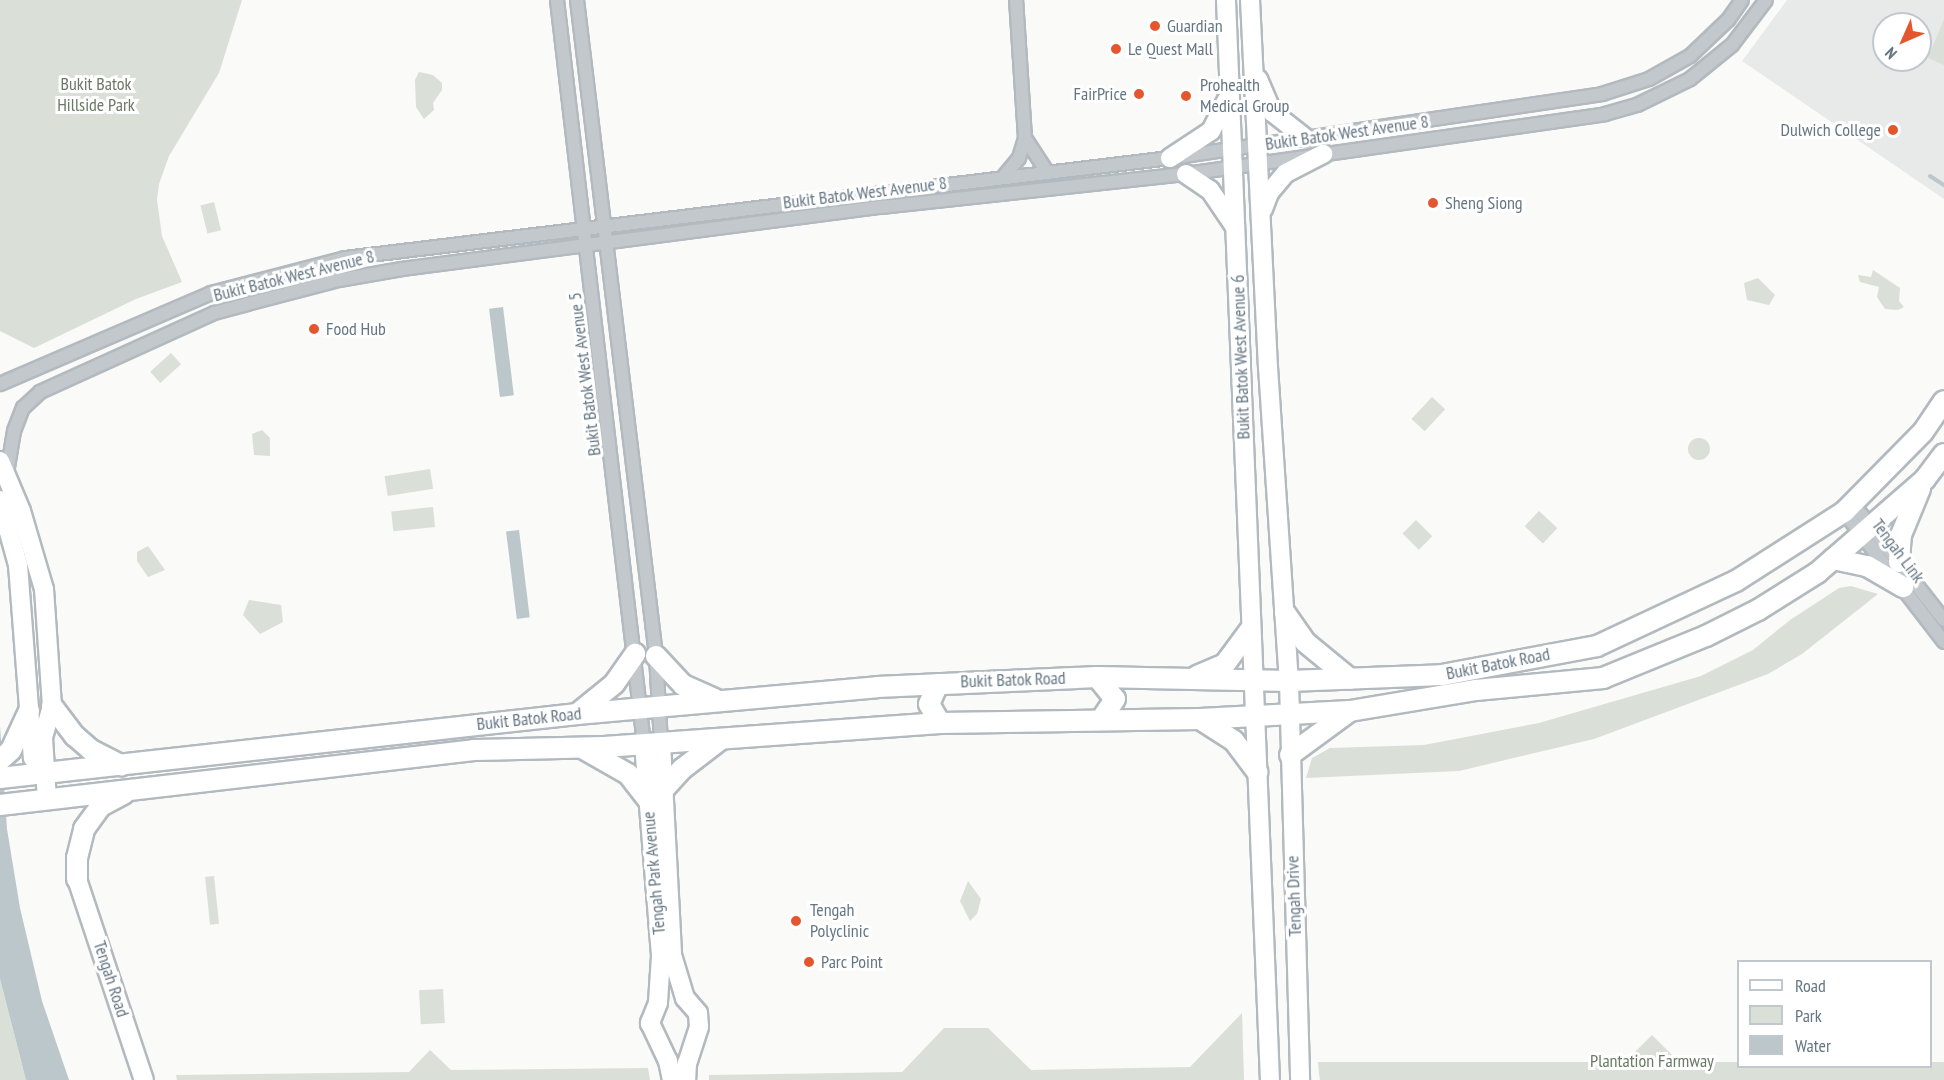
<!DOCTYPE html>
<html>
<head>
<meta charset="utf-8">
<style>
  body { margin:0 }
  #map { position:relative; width:1944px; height:1080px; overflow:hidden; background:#fafaf8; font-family:"PT Sans Narrow",sans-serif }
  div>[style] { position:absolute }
  .built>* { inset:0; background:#e8e9e9 }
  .green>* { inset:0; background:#dadfd7; transform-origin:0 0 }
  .round { border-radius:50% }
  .water>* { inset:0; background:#bbc7cb; transform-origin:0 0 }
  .stream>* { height:4px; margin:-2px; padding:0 2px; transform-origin:2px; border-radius:2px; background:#bbc7cb }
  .roads { filter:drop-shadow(2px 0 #b3babf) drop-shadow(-2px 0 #b3babf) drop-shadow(0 2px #b3babf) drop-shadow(0 -2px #b3babf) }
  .street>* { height:12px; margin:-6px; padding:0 6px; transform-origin:6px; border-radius:6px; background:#c3c8cc }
  .secondary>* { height:18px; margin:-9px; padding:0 9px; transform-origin:9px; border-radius:9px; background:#fff }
  .primary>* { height:20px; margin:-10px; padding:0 10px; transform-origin:10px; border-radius:10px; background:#fff }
  .dots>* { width:16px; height:16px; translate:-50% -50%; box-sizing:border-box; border:3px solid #fff; border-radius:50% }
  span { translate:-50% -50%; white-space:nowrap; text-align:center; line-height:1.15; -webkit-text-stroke:6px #fff; paint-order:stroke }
  .poi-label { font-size:18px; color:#657683 }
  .left { translate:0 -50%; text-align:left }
  .right { translate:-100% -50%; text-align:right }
  .park-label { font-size:18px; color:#687a64 }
  .street-label { font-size:18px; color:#657683 }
  .legend { position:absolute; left:1737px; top:960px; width:195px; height:108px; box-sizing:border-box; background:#fff; border:2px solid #c1c8cd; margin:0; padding:8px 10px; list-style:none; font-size:18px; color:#657683 }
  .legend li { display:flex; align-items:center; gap:12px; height:30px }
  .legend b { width:30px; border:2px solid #c1c8cd }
  .north { position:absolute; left:1872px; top:12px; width:60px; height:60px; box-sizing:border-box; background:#fff; border:2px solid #c1c8cd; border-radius:50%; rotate:225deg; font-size:16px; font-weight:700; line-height:24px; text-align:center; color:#657683 }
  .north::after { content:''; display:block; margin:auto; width:21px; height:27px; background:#e4572e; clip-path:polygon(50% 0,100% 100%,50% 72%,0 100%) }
</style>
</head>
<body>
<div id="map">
  <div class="built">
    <div style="clip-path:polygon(evenodd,1787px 0,1944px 0,1944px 199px,1742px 61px,1787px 0,1884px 24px,1920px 24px,1920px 60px,1884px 60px,1884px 24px)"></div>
  </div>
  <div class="green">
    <div style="clip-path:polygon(0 0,242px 0,219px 73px,169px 156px,159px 184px,157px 200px,162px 236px,182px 282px,136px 299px,34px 348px,0 331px)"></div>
    <div style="clip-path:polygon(1944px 19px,1944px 65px,1928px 58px)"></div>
    <div style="clip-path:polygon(419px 72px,433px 75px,442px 83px,442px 90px,433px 103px,434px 110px,424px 119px,416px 107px,415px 80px)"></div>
    <div style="left:214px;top:202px;width:29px;height:14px;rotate:76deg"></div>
    <div style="clip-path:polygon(1873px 270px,1900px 288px,1899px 301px,1904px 307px,1898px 310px,1885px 309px,1877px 297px,1879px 287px,1860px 282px,1858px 275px,1871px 277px)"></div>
    <div style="clip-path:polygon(1758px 278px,1775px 295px,1769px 305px,1747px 300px,1744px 283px)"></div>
    <div style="left:171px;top:353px;width:15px;height:28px;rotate:48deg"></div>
    <div style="left:1432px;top:397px;width:18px;height:30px;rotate:43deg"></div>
    <div style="clip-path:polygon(262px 430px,270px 438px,270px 456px,254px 455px,252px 434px)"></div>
    <div class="round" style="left:1688px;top:438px;width:22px;height:22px"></div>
    <div style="left:430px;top:469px;width:20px;height:46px;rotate:81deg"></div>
    <div style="left:433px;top:507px;width:20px;height:42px;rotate:84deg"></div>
    <div style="left:1539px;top:511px;width:25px;height:21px;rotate:43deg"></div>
    <div style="left:1416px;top:520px;width:23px;height:19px;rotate:45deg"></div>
    <div style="clip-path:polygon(148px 546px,165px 570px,148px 577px,137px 561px,137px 552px)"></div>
    <div style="clip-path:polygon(1851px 586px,1878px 594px,1802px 654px,1768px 674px,1594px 739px,1459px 771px,1306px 778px,1312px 758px,1330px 748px,1424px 745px,1539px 723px,1701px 676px,1753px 650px,1790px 620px,1839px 588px)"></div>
    <div style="clip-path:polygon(249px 600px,281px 605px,283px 622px,260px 634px,243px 615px)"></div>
    <div style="left:214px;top:876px;width:48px;height:9px;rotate:84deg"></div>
    <div style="clip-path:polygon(968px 881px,981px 899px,977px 914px,970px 921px,960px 901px)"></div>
    <div style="clip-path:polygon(0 979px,11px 1022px,26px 1080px,0 1080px)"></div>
    <div style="left:443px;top:989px;width:34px;height:24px;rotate:87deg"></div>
    <div style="clip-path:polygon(1242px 1013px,1244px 1080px,709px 1080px,709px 1075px,902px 1072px,944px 1028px,988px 1028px,1031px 1070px,1190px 1067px)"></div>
    <div style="clip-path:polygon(1652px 1035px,1679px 1062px,1738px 1062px,1738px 1066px,1930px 1066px,1931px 1062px,1944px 1062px,1944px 1080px,1320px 1080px,1319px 1074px,1318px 1062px,1625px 1062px)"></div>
    <div style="clip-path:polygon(430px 1050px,451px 1070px,648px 1068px,650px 1080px,177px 1080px,176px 1075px,409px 1072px)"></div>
  </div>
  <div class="water">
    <div style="left:503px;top:307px;width:89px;height:14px;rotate:83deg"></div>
    <div style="left:519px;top:530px;width:88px;height:13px;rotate:83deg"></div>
    <div style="clip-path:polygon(0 726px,7px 829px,20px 908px,42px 1001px,69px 1080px,26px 1080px,0 979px)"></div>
  </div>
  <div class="stream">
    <div style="left:1930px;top:176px;width:17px;rotate:33deg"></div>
  </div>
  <div class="roads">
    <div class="street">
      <div style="left:557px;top:0;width:749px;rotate:83.33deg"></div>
      <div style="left:577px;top:0;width:661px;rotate:83.13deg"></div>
      <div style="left:656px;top:656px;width:87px;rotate:86.7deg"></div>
      <div style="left:1025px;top:138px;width:38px;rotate:57deg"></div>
      <div style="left:1004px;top:176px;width:23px;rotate:-50deg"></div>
      <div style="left:1019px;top:158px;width:21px;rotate:-73deg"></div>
      <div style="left:1025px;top:138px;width:138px;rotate:-93.7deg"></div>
      <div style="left:0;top:384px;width:230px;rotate:-23.3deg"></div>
      <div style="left:211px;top:293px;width:138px;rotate:-14.6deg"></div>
      <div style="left:345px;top:258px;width:831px;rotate:-6.91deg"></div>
      <div style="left:1170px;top:158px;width:437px;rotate:-8.4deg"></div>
      <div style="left:1602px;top:94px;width:49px;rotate:-17.7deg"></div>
      <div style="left:1649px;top:79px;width:47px;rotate:-29.3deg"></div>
      <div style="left:1690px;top:56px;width:52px;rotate:-43.5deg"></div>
      <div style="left:1728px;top:20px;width:24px;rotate:-55deg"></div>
      <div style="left:7px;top:473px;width:43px;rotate:-80.5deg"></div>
      <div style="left:14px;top:431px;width:25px;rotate:-69deg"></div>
      <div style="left:23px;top:408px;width:23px;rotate:-43deg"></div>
      <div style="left:40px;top:392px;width:191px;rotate:-24.4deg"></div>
      <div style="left:214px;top:313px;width:34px;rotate:-15deg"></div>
      <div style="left:247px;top:304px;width:95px;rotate:-14.6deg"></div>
      <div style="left:339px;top:280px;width:64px;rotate:-9.9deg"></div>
      <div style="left:402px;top:269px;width:484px;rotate:-7.4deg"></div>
      <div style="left:882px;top:207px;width:306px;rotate:-6.2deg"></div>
      <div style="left:1186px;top:174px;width:423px;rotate:-8.1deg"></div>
      <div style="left:1605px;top:114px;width:33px;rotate:-16deg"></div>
      <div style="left:1637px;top:105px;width:59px;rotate:-26.1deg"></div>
      <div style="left:1690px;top:79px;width:54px;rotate:-39deg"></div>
      <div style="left:1732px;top:45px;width:56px;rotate:-52.9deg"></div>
      <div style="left:1853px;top:504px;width:147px;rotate:51.9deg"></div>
      <div style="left:1844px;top:512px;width:164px;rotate:52.4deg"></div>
    </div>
    <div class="secondary">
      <div style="left:1226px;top:0;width:1081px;rotate:87.67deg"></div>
      <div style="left:1250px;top:0;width:367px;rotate:87.2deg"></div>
      <div style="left:1268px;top:367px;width:315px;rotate:86.2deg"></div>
      <div style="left:1289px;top:681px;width:399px;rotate:88.4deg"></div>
      <div style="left:1258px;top:79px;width:36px;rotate:67deg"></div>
      <div style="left:1272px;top:112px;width:41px;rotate:38deg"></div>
      <div style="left:1170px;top:158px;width:49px;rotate:-33.4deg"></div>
      <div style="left:1211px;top:131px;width:35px;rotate:-63deg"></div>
      <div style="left:1186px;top:174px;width:29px;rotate:34deg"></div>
      <div style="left:1210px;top:190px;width:45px;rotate:56deg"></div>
      <div style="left:1263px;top:209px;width:17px;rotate:-69deg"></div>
      <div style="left:1269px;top:193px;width:26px;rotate:-50deg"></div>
      <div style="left:1286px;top:173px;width:42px;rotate:-27.2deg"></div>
      <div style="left:0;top:461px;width:54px;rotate:67.2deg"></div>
      <div style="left:21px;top:511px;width:81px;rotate:73.6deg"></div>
      <div style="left:44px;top:589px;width:117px;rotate:86.1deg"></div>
      <div style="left:52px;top:706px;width:33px;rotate:106deg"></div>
      <div style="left:43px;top:738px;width:62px;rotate:86.3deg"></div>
      <div style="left:0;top:500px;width:67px;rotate:74.5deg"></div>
      <div style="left:18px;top:565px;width:194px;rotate:85.6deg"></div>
      <div style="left:661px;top:743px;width:212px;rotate:87deg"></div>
      <div style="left:672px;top:955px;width:45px;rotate:73.2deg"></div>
      <div style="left:685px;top:998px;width:20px;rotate:49deg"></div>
      <div style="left:698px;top:1013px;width:14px;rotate:86deg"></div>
      <div style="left:699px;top:1027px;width:38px;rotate:108deg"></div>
      <div style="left:687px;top:1063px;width:17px;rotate:93deg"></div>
      <div style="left:644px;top:744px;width:213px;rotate:85.4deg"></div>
      <div style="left:661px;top:956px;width:47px;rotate:93.7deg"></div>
      <div style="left:658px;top:1003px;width:22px;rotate:112deg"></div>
      <div style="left:650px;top:1023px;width:42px;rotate:64.7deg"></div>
      <div style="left:668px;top:1061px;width:19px;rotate:78deg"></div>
      <div style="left:77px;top:879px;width:212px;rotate:71.6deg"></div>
    </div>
    <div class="primary">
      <div style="left:1833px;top:559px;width:35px;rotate:12deg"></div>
      <div style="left:1867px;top:566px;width:42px;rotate:30.3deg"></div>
      <div style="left:1899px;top:562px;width:27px;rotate:-86deg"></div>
      <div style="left:1901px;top:535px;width:50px;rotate:-67.6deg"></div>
      <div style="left:1285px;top:613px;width:35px;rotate:55deg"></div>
      <div style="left:1305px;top:642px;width:58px;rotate:39.4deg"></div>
      <div style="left:656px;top:656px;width:40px;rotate:47deg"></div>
      <div style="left:683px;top:685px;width:35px;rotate:24deg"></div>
      <div style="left:1197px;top:676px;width:30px;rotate:-23deg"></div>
      <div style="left:1225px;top:664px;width:42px;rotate:-53.7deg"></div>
      <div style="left:1097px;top:677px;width:28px;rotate:51deg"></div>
      <div style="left:1115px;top:699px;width:25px;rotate:124deg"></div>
      <div style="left:938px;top:684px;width:22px;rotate:114deg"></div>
      <div style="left:929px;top:704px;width:22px;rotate:60deg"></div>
      <div style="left:52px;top:706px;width:38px;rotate:53deg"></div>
      <div style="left:75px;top:736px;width:21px;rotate:41deg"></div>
      <div style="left:91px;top:750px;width:34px;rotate:27deg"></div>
      <div style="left:577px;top:714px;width:48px;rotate:-39deg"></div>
      <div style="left:614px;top:684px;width:37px;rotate:-55deg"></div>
      <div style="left:1200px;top:719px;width:40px;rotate:32.9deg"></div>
      <div style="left:1234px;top:741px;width:39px;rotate:53deg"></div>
      <div style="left:584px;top:749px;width:51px;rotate:29.6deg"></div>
      <div style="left:628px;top:774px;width:33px;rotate:52deg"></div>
      <div style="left:1290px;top:755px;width:74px;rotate:-36.3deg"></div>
      <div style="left:0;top:760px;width:15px;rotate:-42deg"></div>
      <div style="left:11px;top:750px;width:43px;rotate:-65.2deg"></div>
      <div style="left:0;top:778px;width:581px;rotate:-6.33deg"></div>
      <div style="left:577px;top:714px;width:301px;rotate:-5.1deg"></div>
      <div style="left:877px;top:687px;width:220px;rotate:-2.6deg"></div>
      <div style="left:1097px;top:677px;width:192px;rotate:1.2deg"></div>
      <div style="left:1289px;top:681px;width:153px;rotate:-2.2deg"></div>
      <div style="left:1442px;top:675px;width:158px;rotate:-10.6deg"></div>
      <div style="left:1597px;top:646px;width:153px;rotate:-25.1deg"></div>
      <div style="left:1736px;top:581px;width:128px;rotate:-32.6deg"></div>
      <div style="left:1844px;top:512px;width:112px;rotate:-45.4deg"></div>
      <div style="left:1923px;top:432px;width:37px;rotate:-56deg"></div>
      <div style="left:663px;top:790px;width:28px;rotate:-48deg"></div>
      <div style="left:682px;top:769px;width:48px;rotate:-37.3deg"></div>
      <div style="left:0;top:805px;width:477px;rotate:-6.6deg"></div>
      <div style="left:474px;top:750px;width:130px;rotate:-1.3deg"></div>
      <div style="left:604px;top:747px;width:337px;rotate:-4.1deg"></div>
      <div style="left:940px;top:723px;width:260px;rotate:-0.9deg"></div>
      <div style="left:1200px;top:719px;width:150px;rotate:-3.1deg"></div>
      <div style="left:1350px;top:711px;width:128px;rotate:-9.5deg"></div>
      <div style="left:1476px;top:690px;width:128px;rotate:-5.4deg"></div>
      <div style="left:1603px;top:678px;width:111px;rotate:-22.2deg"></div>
      <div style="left:1706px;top:636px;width:58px;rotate:-26.6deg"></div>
      <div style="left:1758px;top:610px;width:70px;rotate:-32.1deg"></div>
      <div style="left:1817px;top:573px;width:143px;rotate:-41deg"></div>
      <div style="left:1925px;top:479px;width:31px;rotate:-53deg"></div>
      <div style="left:77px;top:879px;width:21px;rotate:-90deg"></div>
      <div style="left:77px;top:858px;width:30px;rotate:-76deg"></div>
      <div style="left:84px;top:829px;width:29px;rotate:-54deg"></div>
      <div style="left:101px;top:806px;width:26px;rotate:-28deg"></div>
    </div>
  </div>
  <div class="dots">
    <div style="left:1155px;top:26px;background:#e4572e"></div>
    <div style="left:1116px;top:49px;background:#e4572e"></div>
    <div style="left:1139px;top:94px;background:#e4572e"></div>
    <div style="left:1186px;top:96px;background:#e4572e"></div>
    <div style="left:1893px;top:130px;background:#e4572e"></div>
    <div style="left:1433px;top:203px;background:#e4572e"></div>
    <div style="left:314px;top:329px;background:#e4572e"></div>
    <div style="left:796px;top:921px;background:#e4572e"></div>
    <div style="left:809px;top:962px;background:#e4572e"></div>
  </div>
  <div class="poi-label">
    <span class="left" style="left:1167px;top:26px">Guardian</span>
    <span class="left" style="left:1128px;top:49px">Le Quest Mall</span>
    <span class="left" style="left:1200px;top:96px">Prohealth<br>Medical Group</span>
    <span class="right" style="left:1127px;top:94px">FairPrice</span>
    <span class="right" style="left:1881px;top:130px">Dulwich College</span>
    <span class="left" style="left:1445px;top:203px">Sheng Siong</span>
    <span class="left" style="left:326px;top:329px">Food Hub</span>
    <span class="left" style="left:810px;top:921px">Tengah<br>Polyclinic</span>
    <span class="left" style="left:821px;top:962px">Parc Point</span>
  </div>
  <div class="park-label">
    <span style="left:96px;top:95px">Bukit Batok<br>Hillside Park</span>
    <span style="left:1652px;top:1061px">Plantation Farmway</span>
  </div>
  <div class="street-label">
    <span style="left:1347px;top:133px;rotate:-8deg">Bukit Batok West Avenue 8</span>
    <span style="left:865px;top:193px;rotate:-7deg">Bukit Batok West Avenue 8</span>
    <span style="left:294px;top:276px;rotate:-14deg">Bukit Batok West Avenue 8</span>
    <span style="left:1241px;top:357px;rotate:-92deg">Bukit Batok West Avenue 6</span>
    <span style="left:585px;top:374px;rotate:-97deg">Bukit Batok West Avenue 5</span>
    <span style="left:1898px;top:551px;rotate:53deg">Tengah Link</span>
    <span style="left:1498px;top:664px;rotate:-11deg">Bukit Batok Road</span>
    <span style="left:1013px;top:680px;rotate:-2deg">Bukit Batok Road</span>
    <span style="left:529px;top:719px;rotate:-6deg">Bukit Batok Road</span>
    <span style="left:654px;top:873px;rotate:-95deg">Tengah Park Avenue</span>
    <span style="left:1294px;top:896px;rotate:-92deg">Tengah Drive</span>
    <span style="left:111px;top:979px;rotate:72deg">Tengah Road</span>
  </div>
  <ul class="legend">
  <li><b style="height:8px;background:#fff"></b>Road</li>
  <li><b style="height:16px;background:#dadfd7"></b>Park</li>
  <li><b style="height:16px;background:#bbc7cb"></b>Water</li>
  </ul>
  <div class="north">N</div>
</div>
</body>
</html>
